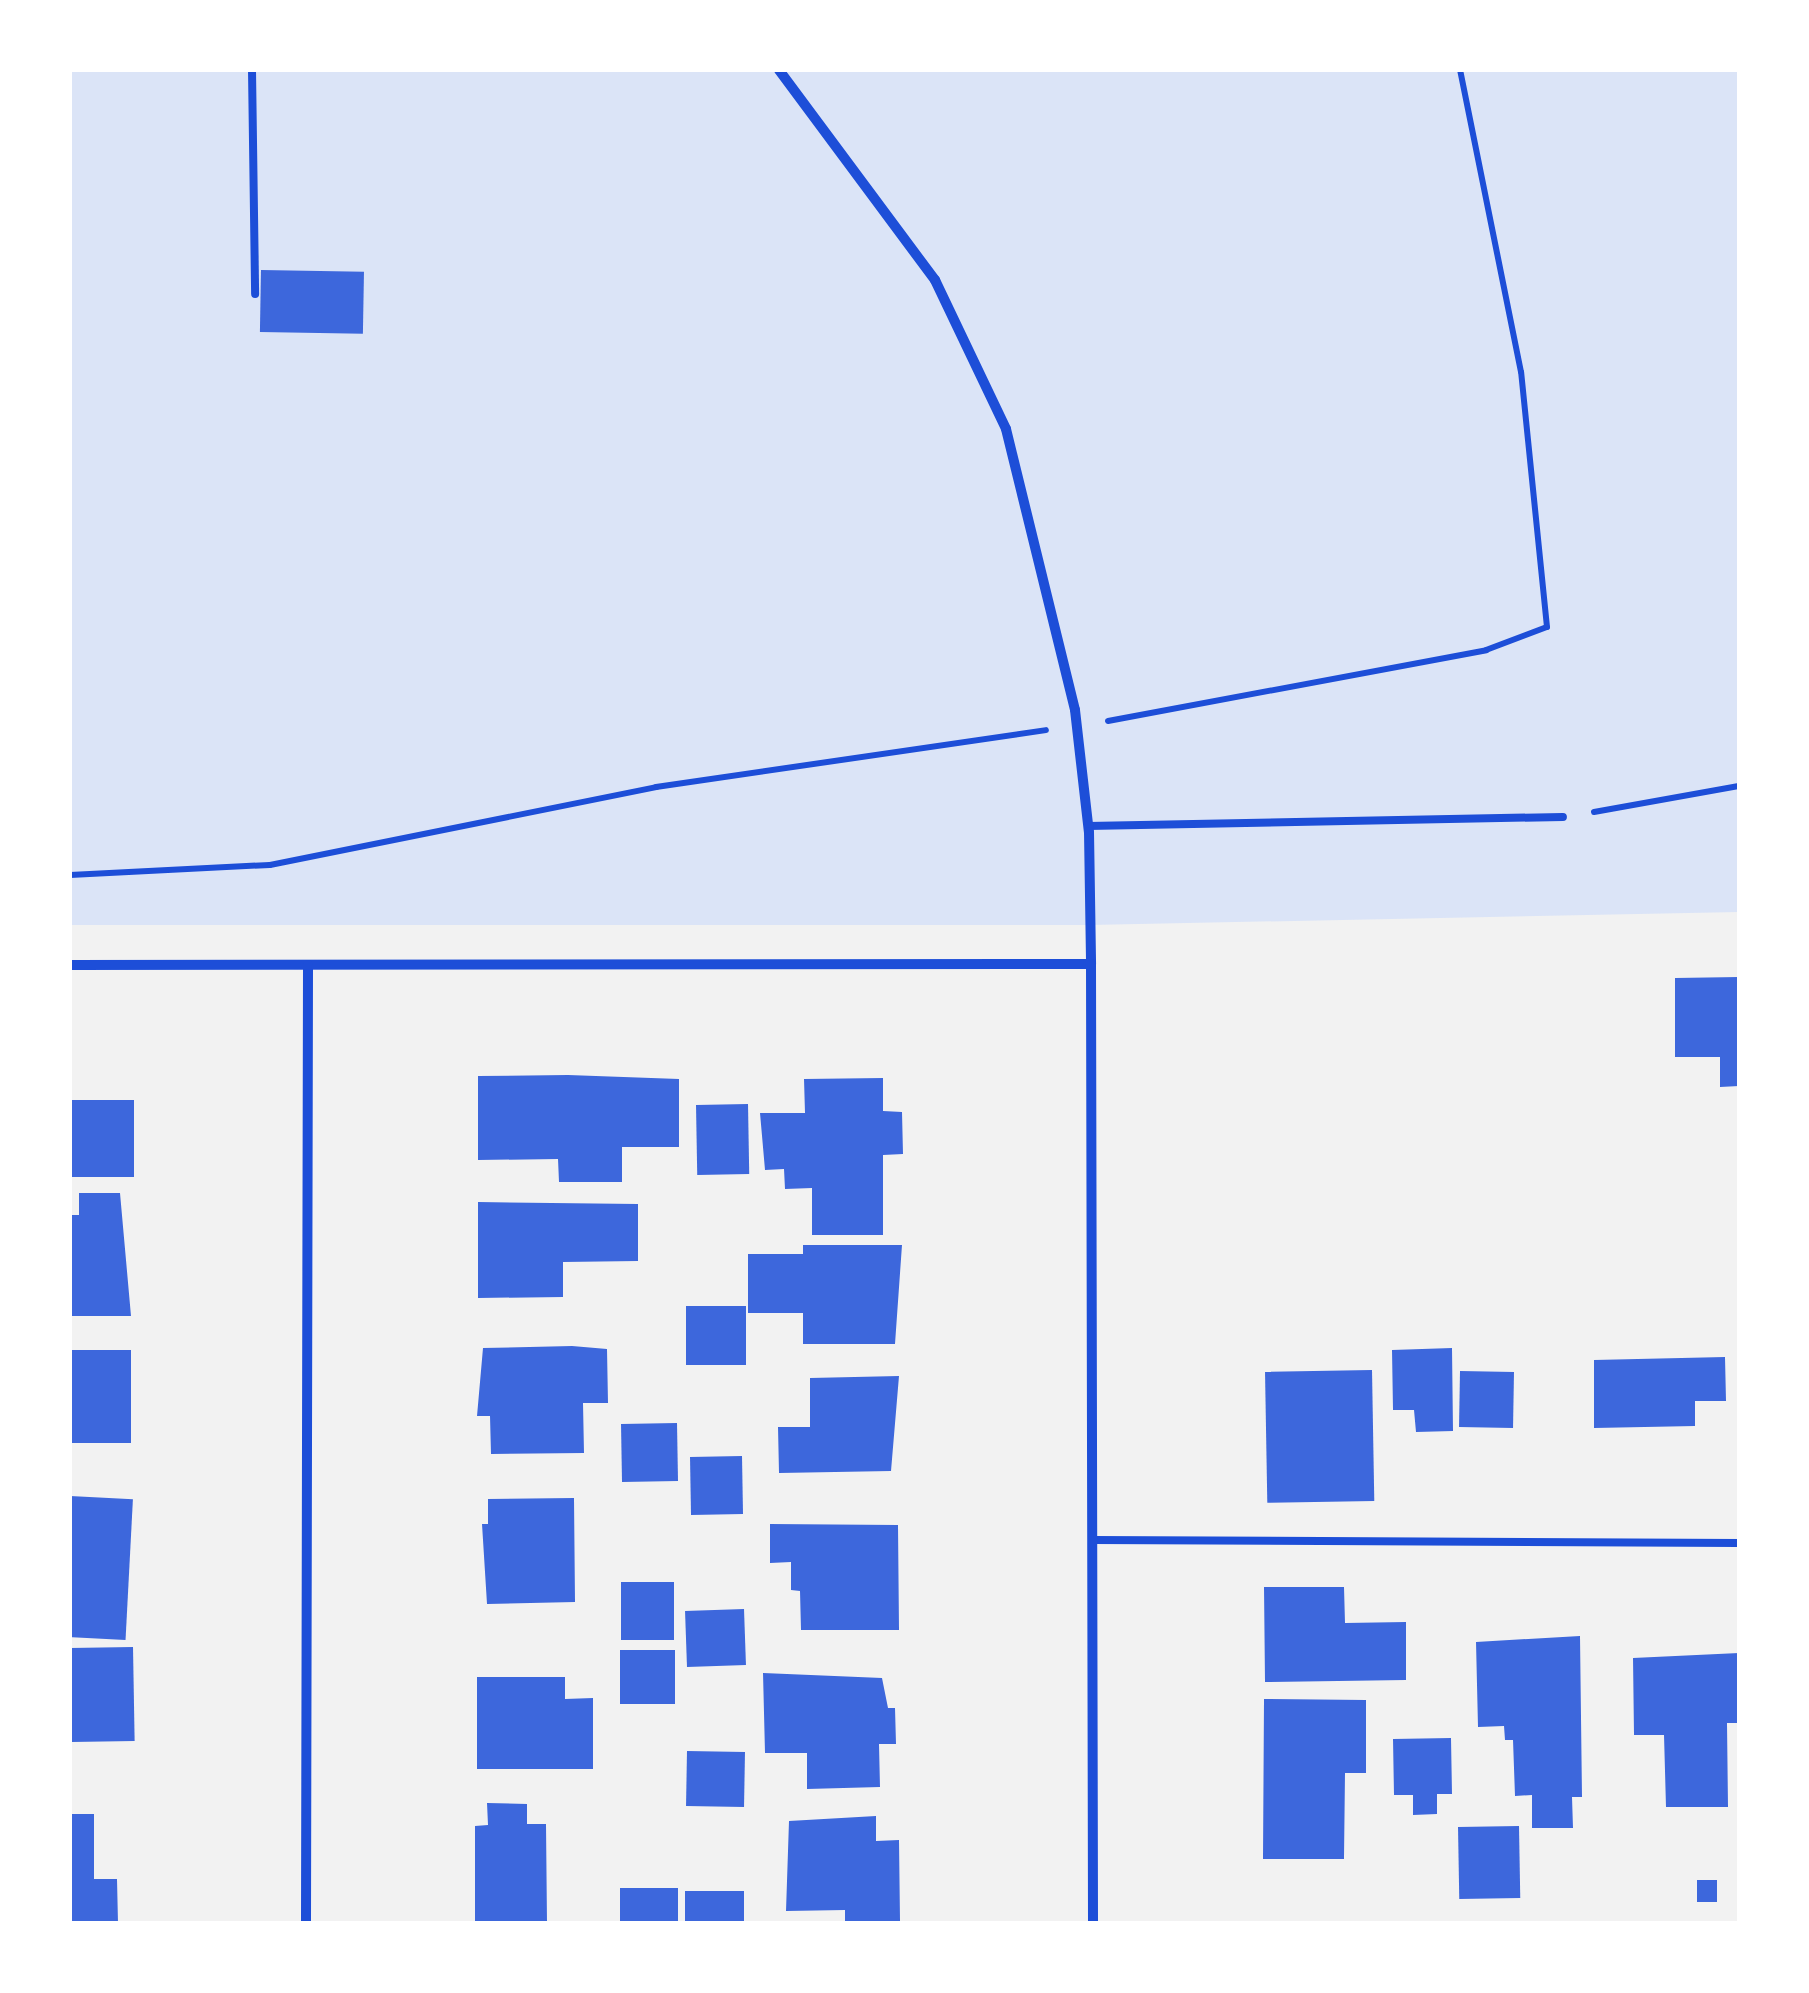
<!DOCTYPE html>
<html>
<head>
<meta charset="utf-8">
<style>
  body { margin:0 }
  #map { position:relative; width:1809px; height:1993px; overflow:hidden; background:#f2f2f2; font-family:"PT Sans Narrow",sans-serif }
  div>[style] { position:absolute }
  .green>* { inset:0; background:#dbe4f7 }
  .building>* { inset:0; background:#3d67dc; transform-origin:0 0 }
  .path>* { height:6px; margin:-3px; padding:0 3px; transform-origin:3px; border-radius:3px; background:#1d4ed8 }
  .service>* { height:8px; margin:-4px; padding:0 4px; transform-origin:4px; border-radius:4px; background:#1d4ed8 }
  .minor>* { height:10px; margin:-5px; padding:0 5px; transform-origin:5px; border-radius:5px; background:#1d4ed8 }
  span { translate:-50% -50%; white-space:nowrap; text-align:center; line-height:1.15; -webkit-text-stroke:8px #fff; paint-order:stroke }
  .frame { position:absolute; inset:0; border:72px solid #fff; pointer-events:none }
</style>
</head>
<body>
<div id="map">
  <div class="green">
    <div style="clip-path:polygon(70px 70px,1739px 70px,1739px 912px,1090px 925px,70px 925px)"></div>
  </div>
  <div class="building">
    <div style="left:261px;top:270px;width:103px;height:62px;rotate:1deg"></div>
    <div style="clip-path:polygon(1739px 977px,1739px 1086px,1720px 1087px,1720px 1057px,1675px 1057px,1675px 978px)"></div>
    <div style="clip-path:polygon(568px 1075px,679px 1079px,679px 1147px,622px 1147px,622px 1182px,559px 1182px,558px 1159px,478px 1160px,478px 1076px)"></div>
    <div style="clip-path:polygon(883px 1078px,883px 1111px,902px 1112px,903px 1154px,883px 1155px,883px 1235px,812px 1235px,812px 1188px,785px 1189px,784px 1169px,765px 1170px,760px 1113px,805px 1113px,804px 1079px)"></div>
    <div style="left:70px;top:1100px;width:64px;height:77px"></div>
    <div style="left:748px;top:1104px;width:70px;height:52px;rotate:89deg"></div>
    <div style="clip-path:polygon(79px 1193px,120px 1193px,131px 1316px,70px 1316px,70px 1215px,79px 1215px)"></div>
    <div style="clip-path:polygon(478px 1202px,638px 1204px,638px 1261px,563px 1262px,563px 1297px,478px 1298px)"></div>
    <div style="clip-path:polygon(803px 1245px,902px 1245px,895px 1344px,803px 1344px,803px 1313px,748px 1313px,748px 1254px,803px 1254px)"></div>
    <div style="left:686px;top:1306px;width:60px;height:59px"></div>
    <div style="clip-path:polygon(572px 1346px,607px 1349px,608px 1403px,583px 1403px,584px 1453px,491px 1454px,490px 1416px,477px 1416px,483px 1348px)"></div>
    <div style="clip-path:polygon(1452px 1348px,1453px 1431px,1416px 1432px,1414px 1410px,1393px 1410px,1392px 1350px)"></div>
    <div style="left:131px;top:1350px;width:93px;height:61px;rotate:90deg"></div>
    <div style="clip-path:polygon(1725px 1357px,1726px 1401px,1695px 1401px,1695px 1426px,1594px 1428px,1594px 1360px)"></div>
    <div style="left:1372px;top:1370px;width:131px;height:107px;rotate:89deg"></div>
    <div style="left:1514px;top:1372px;width:56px;height:54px;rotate:91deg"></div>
    <div style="clip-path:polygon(899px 1376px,891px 1471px,779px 1473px,778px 1427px,810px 1427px,810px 1378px)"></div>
    <div style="left:677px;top:1423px;width:58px;height:56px;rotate:89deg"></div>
    <div style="left:742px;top:1456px;width:58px;height:52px;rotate:89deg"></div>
    <div style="left:70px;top:1496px;width:63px;height:141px;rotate:3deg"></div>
    <div style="clip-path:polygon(574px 1498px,575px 1602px,487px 1604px,482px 1524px,488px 1524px,488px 1499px)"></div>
    <div style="clip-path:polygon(770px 1524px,898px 1525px,899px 1630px,801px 1630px,800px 1591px,791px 1590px,791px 1562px,770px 1563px)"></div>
    <div style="left:621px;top:1582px;width:53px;height:58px"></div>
    <div style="clip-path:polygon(1264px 1587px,1344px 1587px,1345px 1623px,1406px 1622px,1406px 1680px,1265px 1682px)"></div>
    <div style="left:744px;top:1609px;width:56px;height:59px;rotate:88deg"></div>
    <div style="clip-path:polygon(1580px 1636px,1582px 1797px,1572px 1797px,1573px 1828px,1532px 1828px,1532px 1795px,1515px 1796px,1513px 1740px,1505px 1740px,1504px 1726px,1478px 1727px,1476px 1642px)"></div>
    <div style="left:133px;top:1647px;width:94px;height:63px;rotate:89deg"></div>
    <div style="left:675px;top:1650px;width:54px;height:55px;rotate:90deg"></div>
    <div style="clip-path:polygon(1739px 1653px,1739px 1723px,1727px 1723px,1728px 1807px,1666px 1807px,1664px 1735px,1634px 1735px,1633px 1658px)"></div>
    <div style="clip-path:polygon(763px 1673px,882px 1678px,888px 1708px,895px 1708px,896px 1744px,879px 1744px,880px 1787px,807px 1789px,807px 1753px,765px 1753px)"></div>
    <div style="clip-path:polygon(477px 1677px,565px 1677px,565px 1699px,593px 1698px,593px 1769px,477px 1769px)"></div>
    <div style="clip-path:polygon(1264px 1699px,1366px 1700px,1366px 1773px,1345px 1773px,1344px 1859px,1263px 1859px)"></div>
    <div style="clip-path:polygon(1451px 1738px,1452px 1794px,1437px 1794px,1437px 1814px,1413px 1815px,1413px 1795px,1394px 1795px,1393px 1739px)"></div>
    <div style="left:687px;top:1751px;width:58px;height:55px;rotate:1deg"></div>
    <div style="clip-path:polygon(487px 1803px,527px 1804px,527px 1824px,546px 1824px,547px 1923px,475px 1923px,475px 1826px,488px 1825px)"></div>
    <div style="clip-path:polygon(70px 1814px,94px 1814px,94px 1879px,117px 1879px,118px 1923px,70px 1923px)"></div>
    <div style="clip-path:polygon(876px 1816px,876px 1841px,899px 1840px,900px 1921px,845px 1921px,845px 1910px,786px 1911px,789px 1821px)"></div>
    <div style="left:1519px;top:1826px;width:72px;height:61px;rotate:89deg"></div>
    <div style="left:1717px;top:1880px;width:22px;height:20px;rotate:90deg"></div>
    <div style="left:678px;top:1888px;width:35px;height:58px;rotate:90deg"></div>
    <div style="left:685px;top:1891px;width:59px;height:32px"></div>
  </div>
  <div class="path">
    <div style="left:1108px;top:721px;width:385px;rotate:-10.6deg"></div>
    <div style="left:1486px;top:650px;width:65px;rotate:-20.7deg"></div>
    <div style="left:1547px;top:627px;width:256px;rotate:-95.8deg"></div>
    <div style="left:1521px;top:372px;width:308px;rotate:-101.4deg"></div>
    <div style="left:1594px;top:812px;width:147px;rotate:-10.2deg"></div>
    <div style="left:70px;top:875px;width:200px;rotate:-2.9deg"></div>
    <div style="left:270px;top:865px;width:394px;rotate:-11.4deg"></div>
    <div style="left:656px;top:787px;width:394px;rotate:-8.3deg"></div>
  </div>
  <div class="service">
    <div style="left:252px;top:70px;width:224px;rotate:89.2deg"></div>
    <div style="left:1088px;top:826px;width:475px;rotate:-1.1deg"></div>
    <div style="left:1092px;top:1540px;width:647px;rotate:0.27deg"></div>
  </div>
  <div class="minor">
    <div style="left:779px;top:70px;width:262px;rotate:53.4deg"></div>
    <div style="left:935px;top:280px;width:165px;rotate:64.5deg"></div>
    <div style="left:1006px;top:429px;width:289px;rotate:76.2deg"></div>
    <div style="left:1075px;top:710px;width:123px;rotate:83.5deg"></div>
    <div style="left:1089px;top:832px;width:132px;rotate:89.1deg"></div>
    <div style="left:1091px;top:964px;width:959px;rotate:89.88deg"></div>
    <div style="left:70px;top:965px;width:1021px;rotate:-0.06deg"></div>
    <div style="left:306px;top:1923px;width:958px;rotate:-89.88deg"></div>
  </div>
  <div class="frame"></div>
</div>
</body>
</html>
